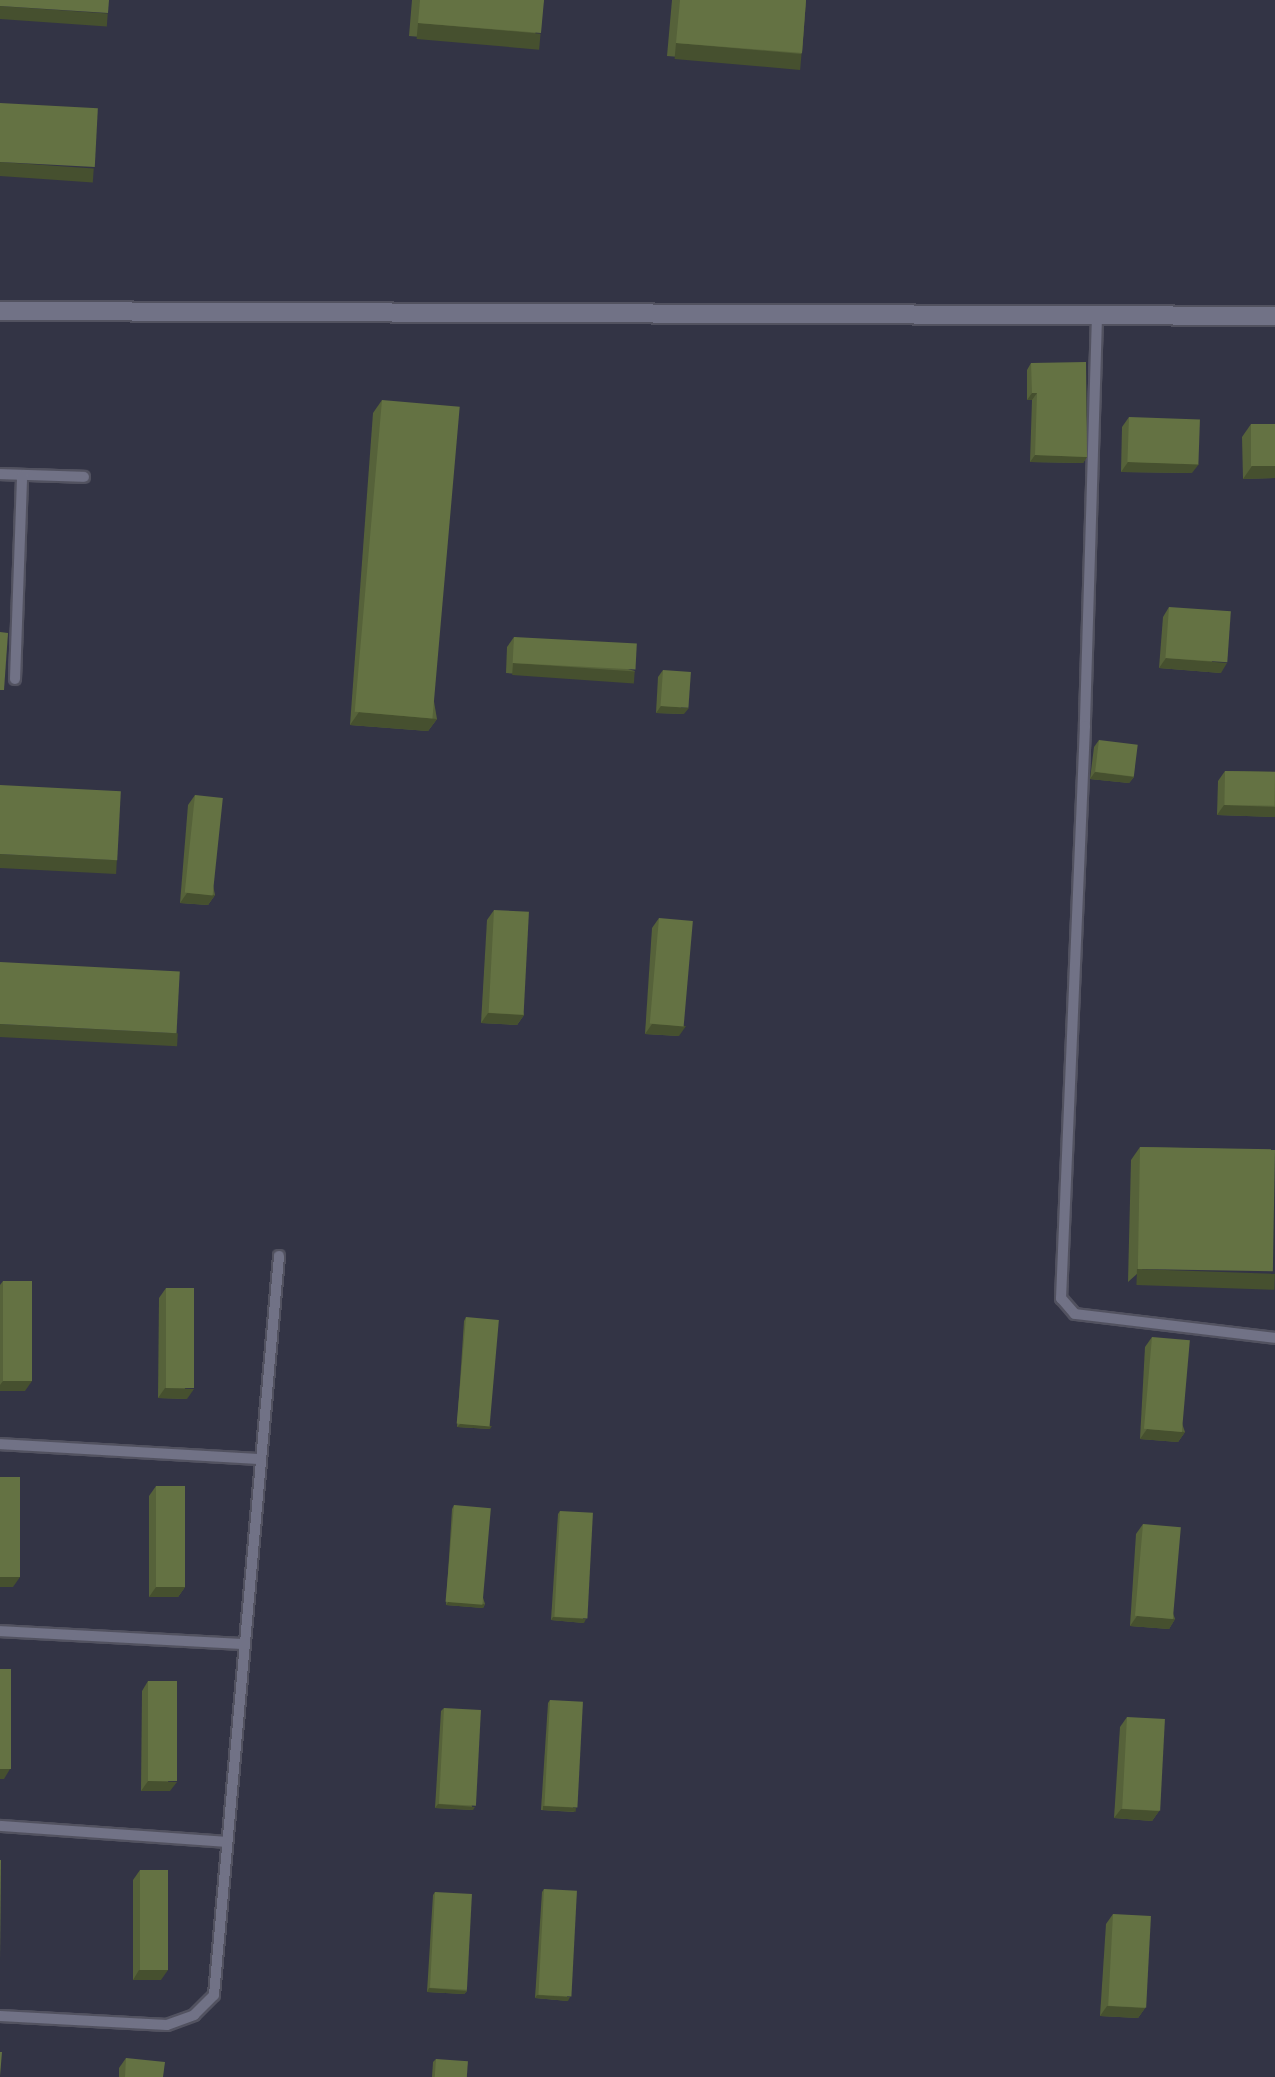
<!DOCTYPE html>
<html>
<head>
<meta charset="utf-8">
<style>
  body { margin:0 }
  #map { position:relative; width:1275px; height:2077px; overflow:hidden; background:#333445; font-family:"PT Serif",serif }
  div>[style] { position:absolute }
  .roads { filter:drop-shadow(2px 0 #525260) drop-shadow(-2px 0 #525260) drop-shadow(0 2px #525260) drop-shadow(0 -2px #525260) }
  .lane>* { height:10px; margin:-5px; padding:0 5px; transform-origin:5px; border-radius:5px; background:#717286 }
  .street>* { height:18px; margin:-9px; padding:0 9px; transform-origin:9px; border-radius:9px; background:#717286 }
  .wall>* { inset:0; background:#56623a }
  .shaded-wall>* { inset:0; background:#46502f; transform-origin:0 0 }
  .building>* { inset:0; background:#647243; transform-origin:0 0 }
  span { translate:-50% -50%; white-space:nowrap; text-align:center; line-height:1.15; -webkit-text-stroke:5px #333445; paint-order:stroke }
</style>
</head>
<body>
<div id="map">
  <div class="roads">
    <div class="lane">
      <div style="left:1097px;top:316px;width:410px;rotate:91.7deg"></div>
      <div style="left:1085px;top:726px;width:573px;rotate:92.4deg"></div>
      <div style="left:1061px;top:1298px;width:21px;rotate:49deg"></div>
      <div style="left:1075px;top:1314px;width:201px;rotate:6.8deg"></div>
      <div style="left:0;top:474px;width:84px;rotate:2deg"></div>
      <div style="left:15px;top:679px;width:204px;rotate:-88deg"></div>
      <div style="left:0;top:1444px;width:258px;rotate:3.3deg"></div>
      <div style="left:0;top:1631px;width:242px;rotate:3.1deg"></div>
      <div style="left:0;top:1826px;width:227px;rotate:4deg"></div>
      <div style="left:0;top:2016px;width:167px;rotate:3.1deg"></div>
      <div style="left:167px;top:2025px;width:29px;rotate:-20deg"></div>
      <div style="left:194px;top:2015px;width:28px;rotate:-45deg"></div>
      <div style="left:214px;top:1995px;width:742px;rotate:-84.97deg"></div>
    </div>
    <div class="street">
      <div style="left:0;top:311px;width:1275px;rotate:0.22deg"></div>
    </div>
  </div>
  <div class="wall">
    <div style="clip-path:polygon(412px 0,544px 0,532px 46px,409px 36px)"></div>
    <div style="clip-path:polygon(672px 0,806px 0,802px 53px,792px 66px,667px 56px)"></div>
    <div style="clip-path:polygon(1031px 363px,1087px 457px,1083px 463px,1030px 462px,1032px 400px,1027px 400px,1027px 370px)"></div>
    <div style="clip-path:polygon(382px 400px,437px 719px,428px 731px,350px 725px,373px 413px)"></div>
    <div style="clip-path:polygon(1129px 417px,1192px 473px,1121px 472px,1122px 427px)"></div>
    <div style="clip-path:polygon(1251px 424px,1275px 478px,1243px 479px,1242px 437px)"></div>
    <div style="clip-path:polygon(1169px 607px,1221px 673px,1159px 668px,1163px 617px)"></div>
    <div style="clip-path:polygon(514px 637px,635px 671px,628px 681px,506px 673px,507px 647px)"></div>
    <div style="clip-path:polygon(663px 670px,684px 714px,656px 713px,658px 677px)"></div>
    <div style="clip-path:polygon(1099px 740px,1134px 777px,1129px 783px,1090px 779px,1094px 747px)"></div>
    <div style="clip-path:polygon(1225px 771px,1275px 772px,1275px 817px,1217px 815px,1218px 781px)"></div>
    <div style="clip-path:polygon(195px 795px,215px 895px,208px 905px,180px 903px,188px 805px)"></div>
    <div style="clip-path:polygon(494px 910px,524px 1015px,517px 1025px,481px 1023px,487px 920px)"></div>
    <div style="clip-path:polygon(659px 918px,679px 1036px,645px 1034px,652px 928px)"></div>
    <div style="clip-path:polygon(1140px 1147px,1275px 1150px,1128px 1282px,1131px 1160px)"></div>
    <div style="clip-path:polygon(3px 1281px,25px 1391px,0 1391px,0 1285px)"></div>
    <div style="clip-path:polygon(166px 1288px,187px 1399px,158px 1398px,159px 1298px)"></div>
    <div style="clip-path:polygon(466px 1317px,490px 1429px,457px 1427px,464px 1321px)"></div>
    <div style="clip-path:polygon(1152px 1337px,1185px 1432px,1178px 1442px,1140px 1439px,1145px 1347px)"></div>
    <div style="clip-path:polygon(156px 1486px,185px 1587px,178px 1597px,149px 1597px,149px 1496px)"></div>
    <div style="clip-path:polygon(454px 1505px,485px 1604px,483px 1608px,446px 1605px,452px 1509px)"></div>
    <div style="clip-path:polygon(560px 1511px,584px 1623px,551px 1620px,558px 1514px)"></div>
    <div style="clip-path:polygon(1143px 1524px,1175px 1619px,1169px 1629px,1130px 1626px,1136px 1534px)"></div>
    <div style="clip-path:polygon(148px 1681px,170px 1791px,141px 1791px,142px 1691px)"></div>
    <div style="clip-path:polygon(550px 1700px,574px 1812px,541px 1810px,548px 1703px)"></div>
    <div style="clip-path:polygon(444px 1708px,473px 1810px,435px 1808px,441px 1711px)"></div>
    <div style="clip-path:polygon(1127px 1717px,1159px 1811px,1152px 1821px,1114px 1818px,1120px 1727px)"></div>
    <div style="clip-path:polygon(140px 1870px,161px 1980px,133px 1980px,133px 1880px)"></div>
    <div style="clip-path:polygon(544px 1889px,568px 2001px,535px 1998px,542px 1892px)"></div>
    <div style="clip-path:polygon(435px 1892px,467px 1991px,464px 1994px,427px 1992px,433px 1895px)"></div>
    <div style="clip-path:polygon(1113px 1914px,1145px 2008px,1138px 2018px,1100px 2016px,1106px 1924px)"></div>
    <div style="clip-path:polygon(126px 2058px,163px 2077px,119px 2077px,119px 2068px)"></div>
    <div style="clip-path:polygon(436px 2059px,467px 2077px,432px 2077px,433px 2062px)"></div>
  </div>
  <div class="shaded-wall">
    <div style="left:0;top:6px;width:108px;height:13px;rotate:4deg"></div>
    <div style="left:418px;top:23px;width:123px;height:16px;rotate:5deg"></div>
    <div style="left:676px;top:43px;width:126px;height:16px;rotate:5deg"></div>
    <div style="left:0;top:162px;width:94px;height:14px;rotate:4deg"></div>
    <div style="clip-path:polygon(1032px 393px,1037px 393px,1032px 400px,1027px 400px)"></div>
    <div style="clip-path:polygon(1035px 455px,1087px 457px,1083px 463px,1030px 462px)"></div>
    <div style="clip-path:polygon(1128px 462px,1199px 464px,1192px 473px,1121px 472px)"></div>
    <div style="clip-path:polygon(1275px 465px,1275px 478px,1243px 479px,1252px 466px)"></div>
    <div style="clip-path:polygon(1166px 658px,1227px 663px,1221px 673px,1159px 668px)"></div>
    <div style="left:513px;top:663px;width:122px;height:12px;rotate:4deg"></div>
    <div style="clip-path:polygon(661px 706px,689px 708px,684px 714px,656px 713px)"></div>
    <div style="clip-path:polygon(359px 712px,437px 719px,428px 731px,350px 725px)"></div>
    <div style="clip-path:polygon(1095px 772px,1134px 777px,1129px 783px,1090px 779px)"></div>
    <div style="clip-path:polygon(1224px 805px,1275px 807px,1275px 817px,1217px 815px)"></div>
    <div style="left:0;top:854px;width:117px;height:14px;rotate:3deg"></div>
    <div style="clip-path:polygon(187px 893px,215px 895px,208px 905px,180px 903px)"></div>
    <div style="clip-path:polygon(488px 1013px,524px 1015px,517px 1025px,481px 1023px)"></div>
    <div style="left:0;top:1024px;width:178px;height:13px;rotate:3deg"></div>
    <div style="clip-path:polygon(652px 1024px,686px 1026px,679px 1036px,645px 1034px)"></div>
    <div style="left:1137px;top:1269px;width:138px;height:16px;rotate:2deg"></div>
    <div style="clip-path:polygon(3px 1381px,32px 1381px,25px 1391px,0 1391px,0 1385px)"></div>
    <div style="clip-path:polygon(165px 1388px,194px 1389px,187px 1399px,158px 1398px)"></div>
    <div style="clip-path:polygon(460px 1424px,492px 1426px,490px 1429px,457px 1427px)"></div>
    <div style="clip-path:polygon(1147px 1429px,1185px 1432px,1178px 1442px,1140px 1439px)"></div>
    <div style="clip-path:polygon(0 1577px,20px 1577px,13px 1587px,0 1587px)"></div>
    <div style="clip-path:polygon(156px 1587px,185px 1587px,178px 1597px,149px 1597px)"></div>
    <div style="clip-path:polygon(448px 1602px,485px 1604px,483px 1608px,446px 1605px)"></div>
    <div style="clip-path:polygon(1137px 1616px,1175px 1619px,1169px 1629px,1130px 1626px)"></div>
    <div style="clip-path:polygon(553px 1617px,586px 1619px,584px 1623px,551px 1620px)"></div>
    <div style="clip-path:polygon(0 1769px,10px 1769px,4px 1779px,0 1779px)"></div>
    <div style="clip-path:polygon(148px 1781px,177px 1782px,170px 1791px,141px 1791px)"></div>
    <div style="clip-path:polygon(438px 1804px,475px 1807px,473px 1810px,435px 1808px)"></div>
    <div style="left:543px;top:1806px;width:33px;height:4px;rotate:3deg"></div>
    <div style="clip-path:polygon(1121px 1809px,1159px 1811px,1152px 1821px,1114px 1818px)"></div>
    <div style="clip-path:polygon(139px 1970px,168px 1970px,161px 1980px,133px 1980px)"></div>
    <div style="clip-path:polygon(429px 1988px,467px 1991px,464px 1994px,427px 1992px)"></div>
    <div style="clip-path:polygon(537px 1995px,570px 1997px,568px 2001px,535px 1998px)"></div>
    <div style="clip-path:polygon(1107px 2006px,1145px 2008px,1138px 2018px,1100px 2016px)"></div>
  </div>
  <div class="building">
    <div style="clip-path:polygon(0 0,109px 0,108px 13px,0 6px)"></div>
    <div style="clip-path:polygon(420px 0,544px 0,541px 33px,418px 23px)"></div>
    <div style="clip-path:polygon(680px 0,806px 0,802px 53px,676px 43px)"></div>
    <div style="left:0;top:103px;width:98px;height:59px;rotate:3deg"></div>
    <div style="clip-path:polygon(1086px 362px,1087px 457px,1035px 455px,1037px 393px,1032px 393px,1031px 363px)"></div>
    <div style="left:382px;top:400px;width:78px;height:313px;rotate:5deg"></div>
    <div style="left:1129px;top:417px;width:71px;height:45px;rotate:2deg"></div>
    <div style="left:1251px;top:424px;width:24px;height:42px"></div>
    <div style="left:1169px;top:607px;width:62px;height:51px;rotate:4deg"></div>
    <div style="clip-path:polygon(0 632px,8px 633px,4px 690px,0 690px)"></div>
    <div style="left:514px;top:637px;width:123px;height:26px;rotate:3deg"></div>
    <div style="left:663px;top:670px;width:28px;height:36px;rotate:4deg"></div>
    <div style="left:1099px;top:740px;width:39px;height:32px;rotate:7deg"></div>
    <div style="left:1225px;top:771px;width:50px;height:34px;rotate:1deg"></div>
    <div style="left:0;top:785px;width:121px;height:69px;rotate:3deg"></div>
    <div style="left:195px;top:795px;width:28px;height:98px;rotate:6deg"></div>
    <div style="left:494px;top:910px;width:35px;height:103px;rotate:3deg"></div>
    <div style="left:659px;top:918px;width:34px;height:106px;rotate:5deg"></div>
    <div style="left:0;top:962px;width:180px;height:62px;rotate:3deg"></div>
    <div style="left:1140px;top:1147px;width:135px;height:122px;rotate:1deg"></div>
    <div style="left:3px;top:1281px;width:29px;height:100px"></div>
    <div style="left:166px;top:1288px;width:28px;height:100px"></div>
    <div style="left:466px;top:1317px;width:33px;height:107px;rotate:5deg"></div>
    <div style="left:1152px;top:1337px;width:38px;height:92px;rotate:5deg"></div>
    <div style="left:0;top:1477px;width:20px;height:100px"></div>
    <div style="left:156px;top:1486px;width:29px;height:101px"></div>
    <div style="left:454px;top:1505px;width:37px;height:97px;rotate:5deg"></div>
    <div style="left:560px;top:1511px;width:33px;height:106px;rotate:3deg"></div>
    <div style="left:1143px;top:1524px;width:38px;height:92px;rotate:5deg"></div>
    <div style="left:0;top:1669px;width:11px;height:100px"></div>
    <div style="left:148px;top:1681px;width:29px;height:100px"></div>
    <div style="left:550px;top:1700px;width:33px;height:106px;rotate:3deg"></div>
    <div style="left:444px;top:1708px;width:37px;height:96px;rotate:3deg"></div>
    <div style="left:1127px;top:1717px;width:38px;height:92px;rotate:3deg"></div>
    <div style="clip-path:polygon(0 1860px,1px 1860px,0 1960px)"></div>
    <div style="left:140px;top:1870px;width:28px;height:100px"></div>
    <div style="left:544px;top:1889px;width:33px;height:106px;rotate:3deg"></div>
    <div style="left:435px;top:1892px;width:37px;height:96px;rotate:3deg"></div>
    <div style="left:1113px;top:1914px;width:38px;height:92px;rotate:3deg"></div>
    <div style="clip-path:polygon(0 2052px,2px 2052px,0 2076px)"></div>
    <div style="clip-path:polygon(126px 2058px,165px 2062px,163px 2077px,125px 2077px)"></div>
    <div style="left:436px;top:2059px;width:32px;height:18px;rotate:4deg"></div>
  </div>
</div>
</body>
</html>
